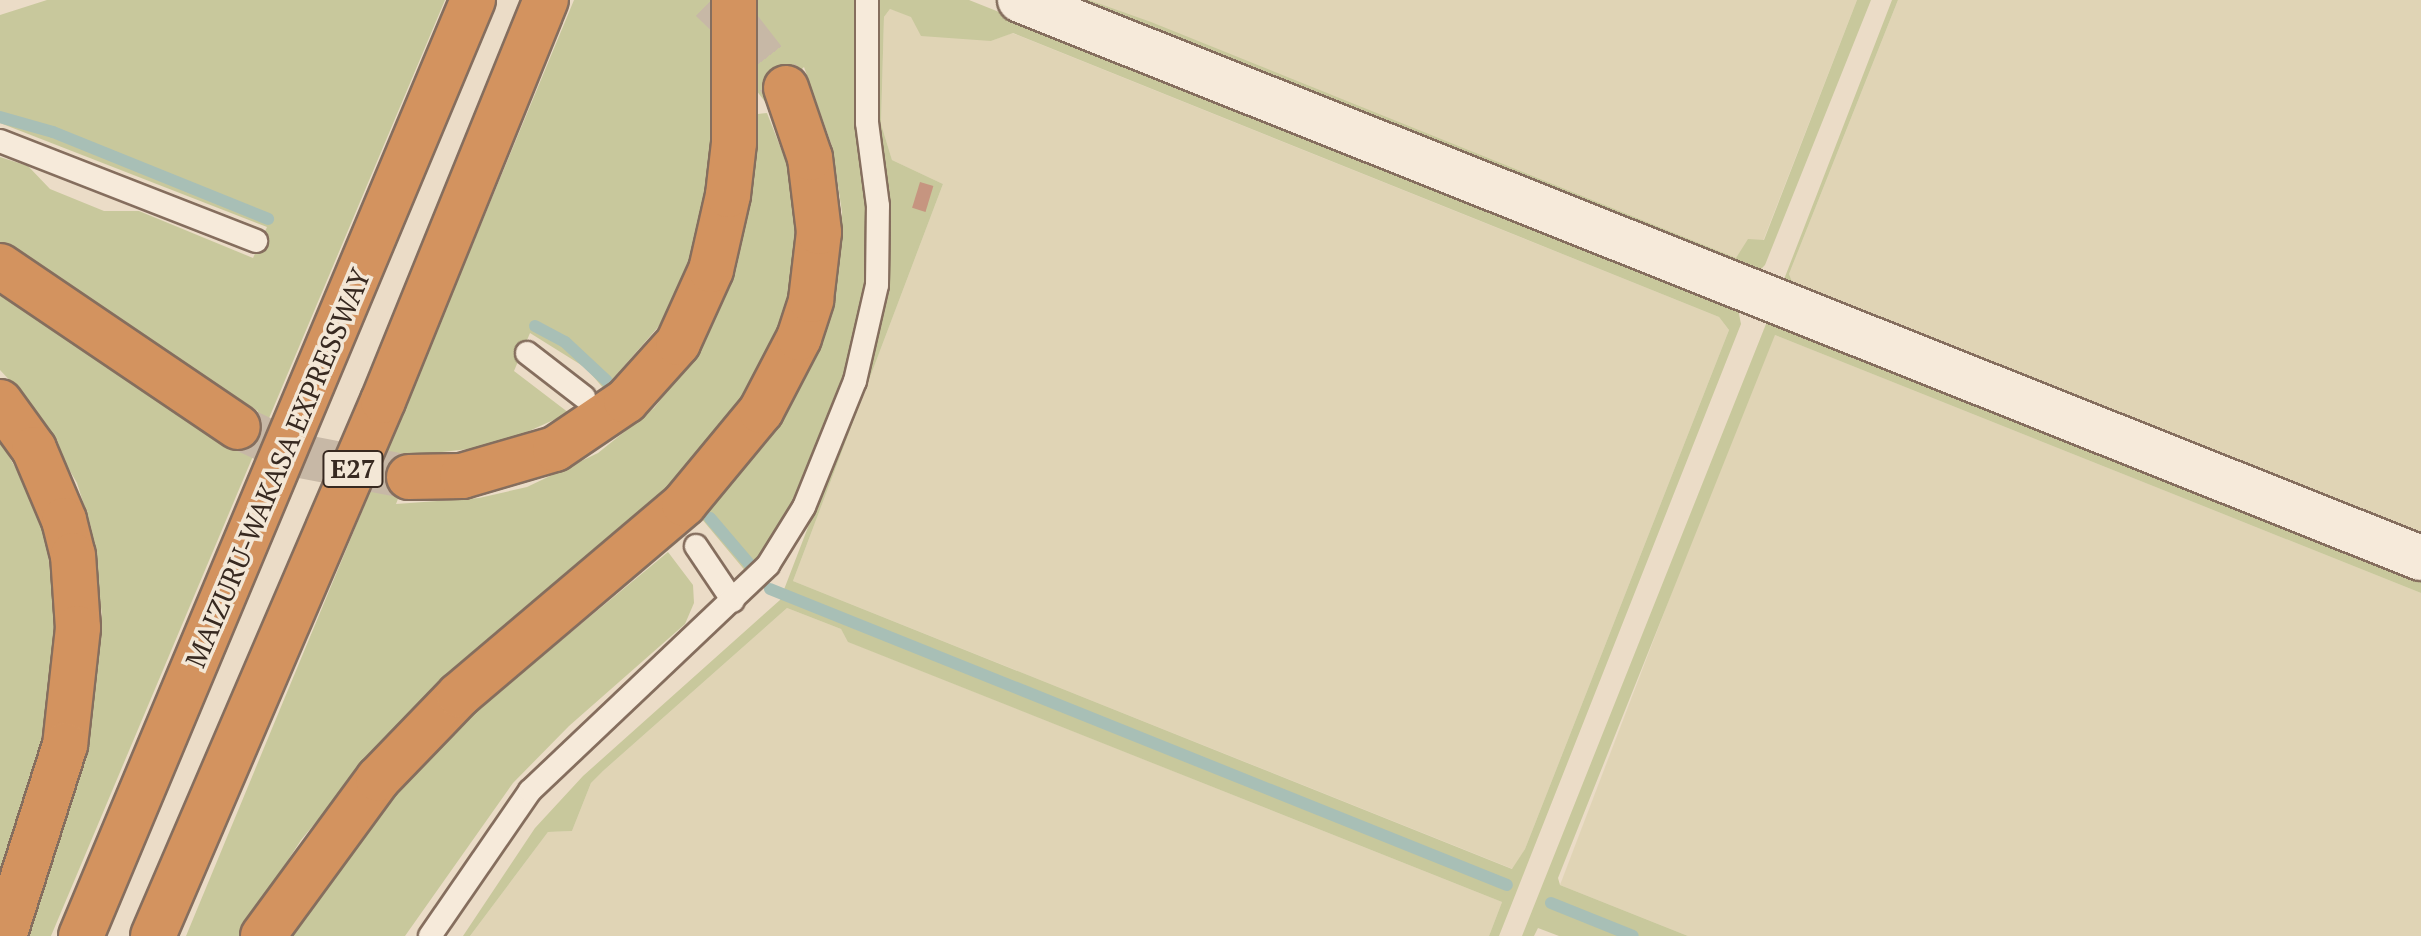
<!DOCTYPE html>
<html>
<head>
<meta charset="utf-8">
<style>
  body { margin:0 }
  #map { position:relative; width:2421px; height:936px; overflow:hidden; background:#ebdcc7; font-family:"PT Serif",serif }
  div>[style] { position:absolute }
  .farmland>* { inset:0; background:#e0d4b5 }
  .green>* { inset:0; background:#c8c89c }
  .stream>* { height:12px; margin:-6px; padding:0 6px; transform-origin:6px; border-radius:6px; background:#a8bfb6 }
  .building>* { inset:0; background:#c69580; transform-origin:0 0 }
  .highway-tunnel>* { height:44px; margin-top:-22px; transform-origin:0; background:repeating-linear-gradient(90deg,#c7b8a6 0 44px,transparent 0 66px) }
  .roads { filter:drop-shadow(2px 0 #856e5e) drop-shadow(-2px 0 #856e5e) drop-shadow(0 2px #856e5e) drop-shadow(0 -2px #856e5e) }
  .lane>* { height:22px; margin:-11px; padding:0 11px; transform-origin:11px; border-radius:11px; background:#f6eada }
  .street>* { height:44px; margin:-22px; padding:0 22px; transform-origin:22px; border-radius:22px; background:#f6eada }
  .highway>* { height:44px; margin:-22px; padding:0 22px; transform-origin:22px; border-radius:22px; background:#d3935f }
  span { translate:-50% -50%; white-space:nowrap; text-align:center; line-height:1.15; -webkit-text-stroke:7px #f3e7d6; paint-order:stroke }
  .shield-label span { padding:2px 6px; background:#f3e7d6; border:2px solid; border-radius:6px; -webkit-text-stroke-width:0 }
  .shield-label { font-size:26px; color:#372920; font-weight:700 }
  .street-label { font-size:28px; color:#372920 }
</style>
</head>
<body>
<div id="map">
  <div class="farmland">
    <div style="clip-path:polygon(1089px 0,1857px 0,1763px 241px,1736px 259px)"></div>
    <div style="clip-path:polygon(1898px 0,2421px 0,2421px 533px,1793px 284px,1789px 274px)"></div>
    <div style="clip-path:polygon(890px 9px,991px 41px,1012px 33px,1719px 317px,1729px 330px,1525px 849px,1513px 869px,793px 581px,943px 184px,892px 160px,881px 124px,884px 17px)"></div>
    <div style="clip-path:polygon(1775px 335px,2421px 593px,2421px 936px,1688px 936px,1560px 885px,1769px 338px)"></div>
    <div style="clip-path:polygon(787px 608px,841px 629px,849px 642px,1502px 902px,1489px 936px,470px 936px,548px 832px,572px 831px,591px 783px,603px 771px)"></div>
  </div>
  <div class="green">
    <div style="clip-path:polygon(47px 0,445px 0,51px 936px,27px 936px,79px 775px,92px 721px,102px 615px,91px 527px,77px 483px,30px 402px,0 370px,0 291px,240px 452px,258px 411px,0 242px,0 157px,28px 166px,50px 189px,104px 211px,139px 211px,253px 258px,267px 227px,0 123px,0 15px)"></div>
    <div style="clip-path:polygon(574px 0,712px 0,712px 146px,708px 190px,690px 263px,659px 326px,604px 389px,586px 368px,530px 333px,514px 371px,569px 413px,496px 446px,415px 455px,396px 504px,479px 498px,527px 487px,598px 453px,654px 408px,700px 350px,736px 270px,754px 182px,758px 114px,767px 113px,787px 164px,796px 206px,792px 281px,778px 331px,751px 388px,679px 480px,501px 630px,381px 744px,301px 840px,239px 936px,186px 936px)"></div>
    <div style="clip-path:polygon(754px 0,860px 0,870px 287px,857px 347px,810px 475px,784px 514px,776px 541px,747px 573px,701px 518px,769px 440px,811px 368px,836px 294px,842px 212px,832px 146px,804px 67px,766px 103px,756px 90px)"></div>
    <div style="clip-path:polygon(evenodd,876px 0,969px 0,1737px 304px,1741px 324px,1499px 936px,1489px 936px,1502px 902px,848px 642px,841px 629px,787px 608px,603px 771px,591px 783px,572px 831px,548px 832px,470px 936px,463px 936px,535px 828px,583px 776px,780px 600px,863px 384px,881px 323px,886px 286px,874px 122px,876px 0,890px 9px,911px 17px,921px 36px,991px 41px,1013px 33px,1719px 317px,1729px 330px,1525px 849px,1512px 869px,793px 581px,943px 184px,892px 160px,881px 124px,884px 17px,890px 9px)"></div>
    <div style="clip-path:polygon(1066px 0,1089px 0,1151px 22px,1736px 258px,1748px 239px,1764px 240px,1857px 0,1871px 0,1765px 265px,1756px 274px)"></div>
    <div style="clip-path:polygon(1892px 0,1898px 0,1789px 274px,1793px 284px,2421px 533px,2421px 541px,1783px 282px)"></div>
    <div style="clip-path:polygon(1768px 319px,2421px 576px,2421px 593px,1775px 335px,1558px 878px,1560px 885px,1688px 936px,1559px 936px,1538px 928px,1534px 936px,1522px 936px)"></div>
    <div style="clip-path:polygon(0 441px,30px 493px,46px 537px,57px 629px,38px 761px,0 883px)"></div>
    <div style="clip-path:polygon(668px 552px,693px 585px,694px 603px,685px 624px,569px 726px,513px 783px,405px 936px,290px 936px,393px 796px,470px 716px)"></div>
  </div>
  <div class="stream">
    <div style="left:0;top:117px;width:55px;rotate:15.8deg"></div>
    <div style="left:53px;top:132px;width:232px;rotate:22deg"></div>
    <div style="left:535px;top:326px;width:34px;rotate:28deg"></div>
    <div style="left:565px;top:342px;width:57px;rotate:42.9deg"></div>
    <div style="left:710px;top:518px;width:63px;rotate:49.5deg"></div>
    <div style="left:770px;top:589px;width:794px;rotate:21.88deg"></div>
    <div style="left:1551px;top:903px;width:88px;rotate:21.9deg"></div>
  </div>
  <div class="building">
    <div style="left:920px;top:182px;width:14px;height:27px;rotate:17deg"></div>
  </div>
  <div class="highway-tunnel">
    <div style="left:711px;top:0;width:36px;rotate:44deg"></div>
    <div style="left:737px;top:25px;width:80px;rotate:52.1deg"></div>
    <div style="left:238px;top:427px;width:68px;rotate:25.1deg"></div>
    <div style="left:300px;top:456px;width:111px;rotate:10.9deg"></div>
  </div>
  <div class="roads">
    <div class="lane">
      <div style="left:0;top:141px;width:275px;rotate:21.3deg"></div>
      <div style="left:527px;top:353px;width:72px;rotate:37.7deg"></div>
      <div style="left:696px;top:546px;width:66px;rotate:56.1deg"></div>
      <div style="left:430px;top:936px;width:176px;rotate:-55.4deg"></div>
      <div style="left:530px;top:791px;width:328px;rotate:-43.5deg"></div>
      <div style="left:768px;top:565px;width:68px;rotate:-58.2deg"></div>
      <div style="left:804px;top:507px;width:136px;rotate:-68deg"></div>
      <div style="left:855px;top:381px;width:98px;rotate:-77.1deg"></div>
      <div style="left:877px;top:285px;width:79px;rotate:-89.3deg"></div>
      <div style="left:878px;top:206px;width:84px;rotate:-97.5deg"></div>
      <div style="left:867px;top:123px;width:123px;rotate:-90deg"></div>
    </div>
    <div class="street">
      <div style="left:1020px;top:0;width:1508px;rotate:21.72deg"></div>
    </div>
    <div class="highway">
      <div style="left:0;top:266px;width:287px;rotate:34.1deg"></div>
      <div style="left:0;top:402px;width:58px;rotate:54.1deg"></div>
      <div style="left:34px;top:449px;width:77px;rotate:67.1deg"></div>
      <div style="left:64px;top:520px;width:36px;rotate:76deg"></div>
      <div style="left:73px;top:555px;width:73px;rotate:86.1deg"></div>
      <div style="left:78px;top:628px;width:118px;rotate:96.3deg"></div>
      <div style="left:65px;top:745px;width:201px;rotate:107.7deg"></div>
      <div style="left:409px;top:477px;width:53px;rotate:-1.1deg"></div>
      <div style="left:462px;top:476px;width:97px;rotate:-16.2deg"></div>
      <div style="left:555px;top:449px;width:86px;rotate:-34.1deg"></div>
      <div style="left:626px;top:401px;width:78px;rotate:-48.1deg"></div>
      <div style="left:678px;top:343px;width:80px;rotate:-65.7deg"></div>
      <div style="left:711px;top:270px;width:77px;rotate:-77.2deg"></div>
      <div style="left:728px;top:195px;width:52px;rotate:-83.4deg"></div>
      <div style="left:734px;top:143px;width:143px;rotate:-90deg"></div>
      <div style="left:81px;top:936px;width:1015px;rotate:-67.28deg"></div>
      <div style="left:153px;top:936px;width:582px;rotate:-66.74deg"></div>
      <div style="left:383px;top:401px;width:433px;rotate:-67.9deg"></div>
      <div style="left:263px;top:936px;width:195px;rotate:-53.8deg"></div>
      <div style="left:378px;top:779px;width:117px;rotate:-46deg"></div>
      <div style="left:459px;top:695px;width:295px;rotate:-40.3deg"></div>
      <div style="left:684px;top:504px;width:121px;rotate:-50.4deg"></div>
      <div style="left:761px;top:411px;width:82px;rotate:-62.5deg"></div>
      <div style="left:799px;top:338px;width:40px;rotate:-72deg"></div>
      <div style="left:811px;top:300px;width:68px;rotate:-83.3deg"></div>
      <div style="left:819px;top:232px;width:75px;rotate:-96.9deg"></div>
      <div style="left:810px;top:158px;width:74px;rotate:-108.9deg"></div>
    </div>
  </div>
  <div class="shield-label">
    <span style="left:353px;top:469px">E27</span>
  </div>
  <div class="street-label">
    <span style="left:278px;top:468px;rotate:-67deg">MAIZURU-WAKASA EXPRESSWAY</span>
  </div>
</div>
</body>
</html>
